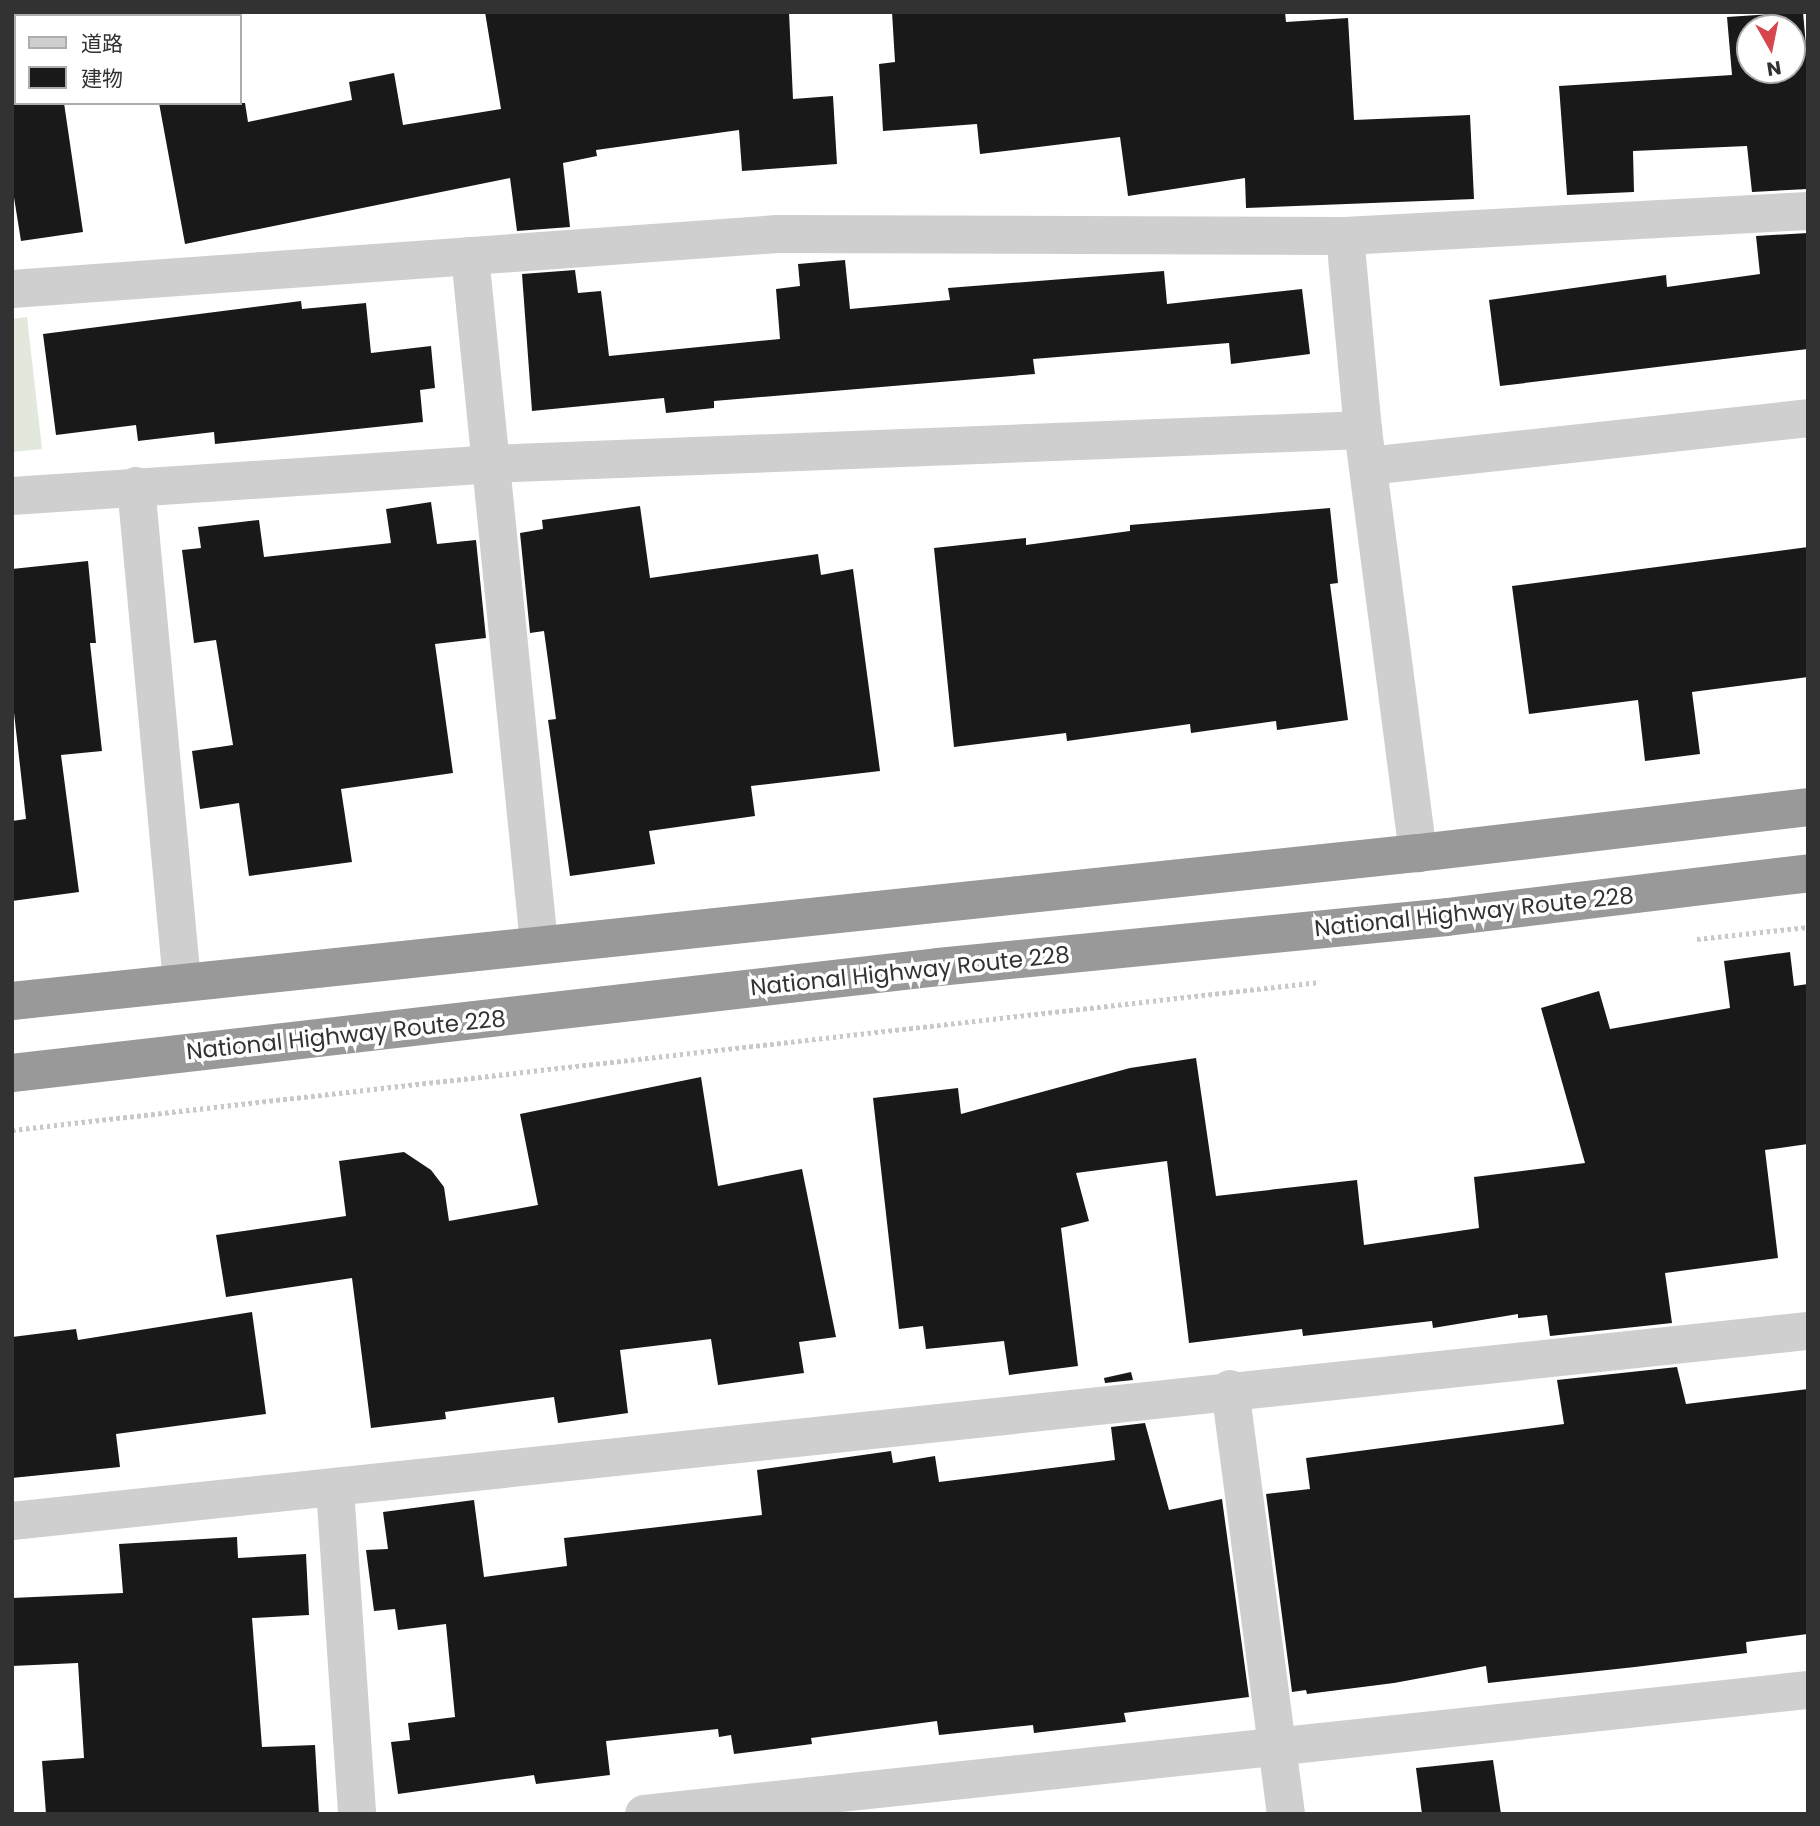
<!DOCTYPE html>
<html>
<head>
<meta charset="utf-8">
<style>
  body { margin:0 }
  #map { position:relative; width:1820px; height:1826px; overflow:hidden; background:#fff; font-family:Poppins,"Noto Sans JP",sans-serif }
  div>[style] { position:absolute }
  .green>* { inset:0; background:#e2e8dc }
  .building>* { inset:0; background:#191919 }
  .path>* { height:4.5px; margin-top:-2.25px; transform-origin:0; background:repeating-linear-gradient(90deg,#c9c9c9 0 3.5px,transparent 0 7px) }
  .minor>* { height:38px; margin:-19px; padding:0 19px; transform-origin:19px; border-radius:19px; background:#cfcfcf }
  .highway>* { height:38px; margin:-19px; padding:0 19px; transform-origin:19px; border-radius:19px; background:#999 }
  span { translate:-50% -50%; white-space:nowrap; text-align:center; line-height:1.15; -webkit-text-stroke:7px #fff; paint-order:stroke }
  .street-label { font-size:23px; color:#323232 }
  .frame { position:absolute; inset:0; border:14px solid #323232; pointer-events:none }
  .legend { position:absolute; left:14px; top:14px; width:228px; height:91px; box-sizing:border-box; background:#fff; border:2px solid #adadad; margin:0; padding:9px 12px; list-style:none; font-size:21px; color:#323232 }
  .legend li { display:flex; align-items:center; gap:14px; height:35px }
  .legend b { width:35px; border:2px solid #adadad }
  .north { position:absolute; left:1736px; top:14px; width:70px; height:70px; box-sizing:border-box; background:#fff; border:2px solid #adadad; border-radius:50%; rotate:171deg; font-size:19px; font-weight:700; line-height:28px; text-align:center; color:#323232 }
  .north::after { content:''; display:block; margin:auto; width:24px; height:32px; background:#d7464d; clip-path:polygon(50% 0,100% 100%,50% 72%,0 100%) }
</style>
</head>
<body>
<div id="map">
  <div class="green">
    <div style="clip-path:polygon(27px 317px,42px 449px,12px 452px,12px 319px)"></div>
  </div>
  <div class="building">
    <div style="clip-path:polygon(485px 12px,789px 12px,793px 99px,833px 96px,837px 164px,742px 171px,739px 130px,596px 150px,597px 156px,563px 163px,570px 227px,517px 231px,510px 178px,185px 244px,159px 103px,245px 103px,248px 122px,352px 100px,349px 82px,394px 73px,403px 125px,501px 109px)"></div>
    <div style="clip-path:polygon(892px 12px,1285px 12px,1286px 22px,1348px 18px,1354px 120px,1470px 115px,1474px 199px,1246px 208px,1245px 178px,1128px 196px,1120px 137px,980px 154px,977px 124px,883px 131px,879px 64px,895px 62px)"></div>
    <div style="clip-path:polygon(evenodd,1803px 12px,1808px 69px,1808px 189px,1752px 192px,1747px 146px,1633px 151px,1634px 192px,1567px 195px,1559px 86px,1732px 75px,1727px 17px,1803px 12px,1750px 28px,1792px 28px,1792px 70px,1750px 70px,1750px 28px)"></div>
    <div style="clip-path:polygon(12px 103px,64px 103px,83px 232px,21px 241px,12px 185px)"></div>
    <div style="clip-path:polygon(1808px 233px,1808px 349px,1500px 386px,1489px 300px,1666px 275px,1667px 287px,1760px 274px,1756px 236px)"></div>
    <div style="clip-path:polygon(845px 260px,850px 309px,950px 300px,948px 288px,1164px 271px,1167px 304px,1302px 289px,1310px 354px,1231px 364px,1229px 343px,1033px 359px,1035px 374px,714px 401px,714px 408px,666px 413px,664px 398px,532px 411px,522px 274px,575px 270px,578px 293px,601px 291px,609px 356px,780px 339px,776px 289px,800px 286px,798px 264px)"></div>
    <div style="clip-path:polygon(301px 301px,302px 309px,366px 303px,371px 353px,431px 346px,435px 388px,420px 390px,423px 422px,215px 444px,214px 432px,138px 441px,136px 425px,56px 435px,43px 334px)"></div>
    <div style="clip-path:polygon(431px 502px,437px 544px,476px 540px,486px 638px,435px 644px,453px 773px,341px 789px,352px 862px,249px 876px,239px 803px,200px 809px,192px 751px,233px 745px,216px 640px,194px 643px,182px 550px,201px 548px,198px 527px,259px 520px,264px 557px,391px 543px,386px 509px)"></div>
    <div style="clip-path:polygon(640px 506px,650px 578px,818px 554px,821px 575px,853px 569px,880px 771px,751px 786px,755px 816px,649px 831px,655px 864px,570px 876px,548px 720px,556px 719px,544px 631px,530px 633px,520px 533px,543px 529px,542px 520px)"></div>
    <div style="clip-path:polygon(1330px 508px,1338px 583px,1330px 584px,1348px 720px,1277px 730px,1276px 721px,1191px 733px,1190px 724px,1067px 741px,1066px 733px,954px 747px,934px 548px,1026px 538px,1026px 545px,1130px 531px,1130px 525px)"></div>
    <div style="clip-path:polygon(1808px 547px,1808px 677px,1692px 692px,1700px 754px,1645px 761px,1638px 700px,1529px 714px,1512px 586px)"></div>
    <div style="clip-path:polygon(88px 561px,96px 643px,90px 643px,102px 751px,61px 755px,79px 892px,12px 901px,12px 821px,26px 819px,12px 695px,12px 569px)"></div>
    <div style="clip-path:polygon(1790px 952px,1794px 986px,1808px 984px,1808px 1144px,1765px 1150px,1778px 1258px,1665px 1273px,1672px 1323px,1550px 1336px,1547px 1315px,1518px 1318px,1518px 1314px,1433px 1328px,1432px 1321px,1303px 1336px,1302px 1329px,1189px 1343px,1167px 1161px,1076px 1173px,1089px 1221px,1061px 1228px,1078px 1366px,1009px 1375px,1004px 1341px,926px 1349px,923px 1326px,899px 1329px,873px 1098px,958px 1088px,961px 1114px,1130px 1068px,1196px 1058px,1216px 1196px,1357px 1180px,1364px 1245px,1479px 1228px,1474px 1177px,1585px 1163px,1541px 1008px,1599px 991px,1610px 1029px,1730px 1008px,1724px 961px)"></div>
    <div style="clip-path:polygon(701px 1077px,718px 1186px,802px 1169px,836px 1337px,799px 1342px,804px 1373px,718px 1385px,711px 1339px,620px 1350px,628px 1413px,558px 1423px,554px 1397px,445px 1412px,446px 1419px,371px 1428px,352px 1278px,226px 1297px,216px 1235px,346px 1216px,339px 1161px,404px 1152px,431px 1170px,444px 1187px,449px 1221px,538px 1205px,520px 1114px)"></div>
    <div style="clip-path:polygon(252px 1312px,266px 1414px,116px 1434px,120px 1467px,12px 1478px,12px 1337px,76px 1329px,78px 1340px)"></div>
    <div style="clip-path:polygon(1677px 1367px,1686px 1404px,1808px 1389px,1808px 1634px,1746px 1642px,1747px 1653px,1635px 1667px,1488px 1683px,1486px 1666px,1394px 1683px,1307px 1694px,1306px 1690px,1292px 1692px,1266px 1494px,1310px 1489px,1306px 1458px,1564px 1424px,1557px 1380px)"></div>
    <div style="clip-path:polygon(1131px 1372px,1133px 1380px,1105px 1383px,1104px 1378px)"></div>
    <div style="clip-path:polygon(1145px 1423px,1169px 1510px,1222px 1499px,1249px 1697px,1124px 1713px,1126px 1722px,1034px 1733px,1033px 1725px,939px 1735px,937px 1721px,811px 1738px,812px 1744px,734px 1754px,731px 1735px,719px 1737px,718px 1729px,606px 1741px,610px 1775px,536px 1784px,534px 1775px,398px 1794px,391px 1742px,410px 1740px,408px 1723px,455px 1717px,446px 1624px,398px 1630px,395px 1609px,374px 1611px,366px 1550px,388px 1549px,383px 1512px,474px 1500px,484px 1577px,567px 1566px,564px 1538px,762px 1515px,757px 1470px,891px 1451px,893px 1463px,935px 1456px,939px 1482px,1115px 1460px,1111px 1427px)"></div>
    <div style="clip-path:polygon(237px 1537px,238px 1558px,306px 1554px,309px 1615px,252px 1618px,262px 1747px,315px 1745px,319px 1814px,46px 1814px,42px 1761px,84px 1758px,78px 1663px,12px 1666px,12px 1598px,123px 1593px,119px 1544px)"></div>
    <div style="clip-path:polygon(1493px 1760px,1501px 1814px,1422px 1814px,1416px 1768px)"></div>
  </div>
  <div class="path">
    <div style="left:1697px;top:939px;width:112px;rotate:-6.2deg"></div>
    <div style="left:12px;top:1130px;width:1316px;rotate:-6.46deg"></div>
  </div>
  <div class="minor">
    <div style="left:1345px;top:236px;width:195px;rotate:84.7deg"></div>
    <div style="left:1363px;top:430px;width:427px;rotate:82.6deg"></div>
    <div style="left:470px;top:256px;width:691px;rotate:84.27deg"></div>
    <div style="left:12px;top:289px;width:768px;rotate:-4.11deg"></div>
    <div style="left:778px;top:234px;width:567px;rotate:0.2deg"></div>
    <div style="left:1345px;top:236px;width:464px;rotate:-3.1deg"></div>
    <div style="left:1368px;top:466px;width:443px;rotate:-6.2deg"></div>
    <div style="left:136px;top:486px;width:498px;rotate:84.7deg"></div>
    <div style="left:12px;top:496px;width:480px;rotate:-3.8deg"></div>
    <div style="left:491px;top:464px;width:873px;rotate:-2.23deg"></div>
    <div style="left:1230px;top:1389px;width:429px;rotate:82.5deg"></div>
    <div style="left:335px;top:1489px;width:326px;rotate:86.1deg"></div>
    <div style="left:12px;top:1521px;width:1806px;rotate:-6.04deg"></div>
    <div style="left:644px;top:1814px;width:1171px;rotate:-6.08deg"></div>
  </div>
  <div class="highway">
    <div style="left:12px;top:1001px;width:1414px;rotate:-6.01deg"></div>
    <div style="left:1418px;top:853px;width:393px;rotate:-6.7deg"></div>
    <div style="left:12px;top:1073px;width:932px;rotate:-6.53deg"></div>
    <div style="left:938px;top:967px;width:511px;rotate:-5.61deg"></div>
    <div style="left:1447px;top:917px;width:364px;rotate:-6.9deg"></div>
  </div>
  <div class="street-label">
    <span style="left:1474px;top:912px;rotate:-6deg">National Highway Route 228</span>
    <span style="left:910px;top:971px;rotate:-6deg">National Highway Route 228</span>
    <span style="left:346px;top:1035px;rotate:-6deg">National Highway Route 228</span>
  </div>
  <div class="frame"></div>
  <ul class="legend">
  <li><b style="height:9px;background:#cfcfcf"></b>道路</li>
  <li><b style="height:19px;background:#191919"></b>建物</li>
  </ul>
  <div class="north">N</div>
</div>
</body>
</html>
